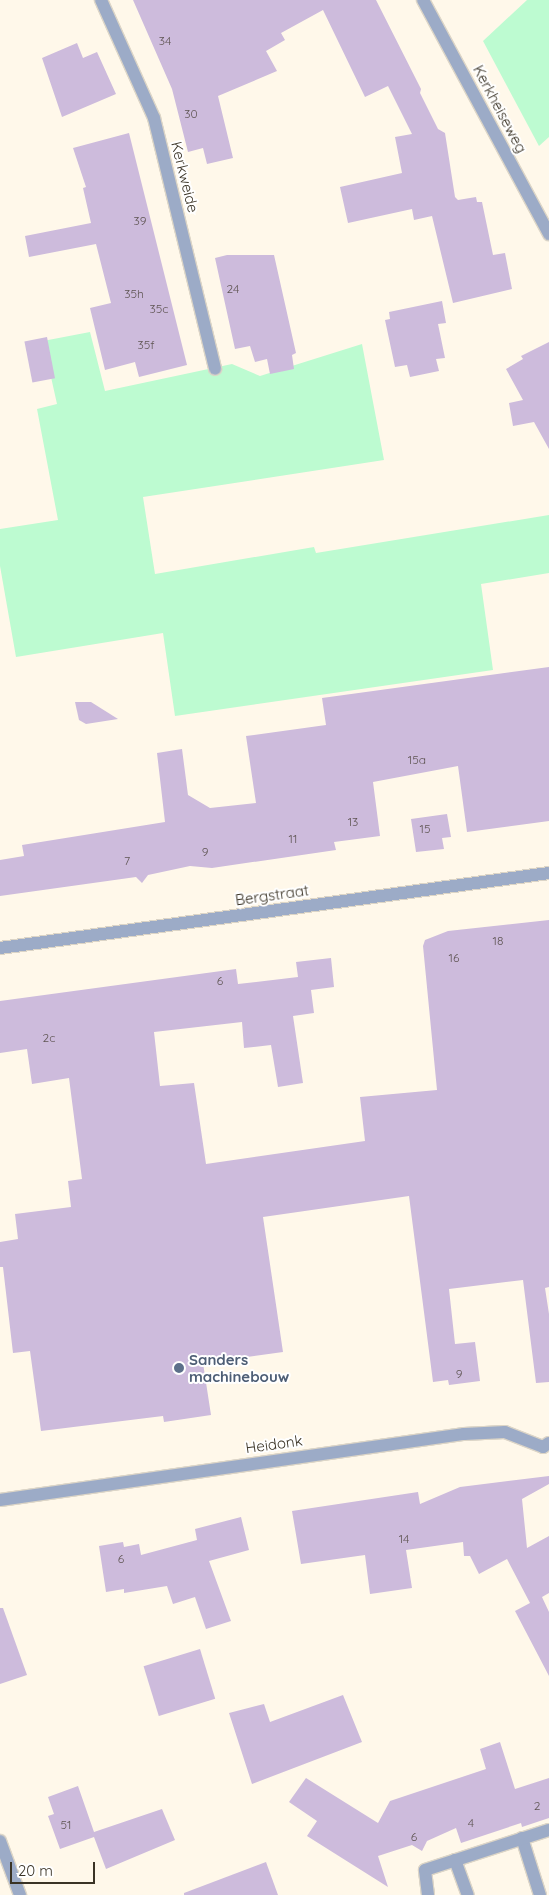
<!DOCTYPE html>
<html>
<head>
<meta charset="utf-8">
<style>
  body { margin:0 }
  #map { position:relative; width:549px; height:1895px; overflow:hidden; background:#fff8ea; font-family:Quicksand,sans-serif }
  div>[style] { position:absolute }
  .green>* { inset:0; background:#bdfbd1 }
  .building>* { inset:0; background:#cdbbdc; transform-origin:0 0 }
  .roads { filter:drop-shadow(1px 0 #dcd5c7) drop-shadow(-1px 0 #dcd5c7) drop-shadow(0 1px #dcd5c7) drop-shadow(0 -1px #dcd5c7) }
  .pedestrian>* { height:12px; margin:-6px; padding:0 6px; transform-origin:6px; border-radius:6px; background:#9cabc7 }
  .minor>* { height:12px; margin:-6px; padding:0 6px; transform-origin:6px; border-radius:6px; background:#9cabc7 }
  .tertiary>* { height:12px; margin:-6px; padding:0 6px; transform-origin:6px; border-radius:6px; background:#9cabc7 }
  .dots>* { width:14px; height:14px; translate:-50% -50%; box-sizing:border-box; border:2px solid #fff; border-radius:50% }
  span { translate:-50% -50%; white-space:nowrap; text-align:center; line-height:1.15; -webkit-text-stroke:4px #fff; paint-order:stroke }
  .number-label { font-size:12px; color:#5f5553 }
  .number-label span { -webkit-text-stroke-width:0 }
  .street-label { font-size:15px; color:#3a3325 }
  .service-label { font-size:15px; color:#4e5e75; font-weight:700 }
  .left { translate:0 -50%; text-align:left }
  .scale { position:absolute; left:10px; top:1862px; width:85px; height:22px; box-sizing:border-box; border:2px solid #3a3325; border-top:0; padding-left:6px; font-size:15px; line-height:18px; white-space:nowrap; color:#3a3325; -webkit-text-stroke:4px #fff; paint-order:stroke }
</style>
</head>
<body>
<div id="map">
  <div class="green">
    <div style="clip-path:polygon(527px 0,549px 0,549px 137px,539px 146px,483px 41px)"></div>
    <div style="clip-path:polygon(90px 332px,105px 391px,232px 364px,260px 376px,362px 344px,384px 460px,143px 497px,155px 574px,314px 547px,316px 553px,549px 515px,549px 573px,481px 584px,493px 670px,175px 716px,163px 633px,16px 657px,0 566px,0 529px,58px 520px,37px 409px,57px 404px,43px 341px)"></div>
  </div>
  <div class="building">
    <div style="clip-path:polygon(133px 0,376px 0,421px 89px,420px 93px,438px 129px,445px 133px,455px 197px,458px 200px,476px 197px,477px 202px,482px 202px,493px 255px,505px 253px,512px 289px,453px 303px,432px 216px,414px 220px,412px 209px,348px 223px,340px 187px,402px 173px,395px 137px,412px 134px,388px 86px,365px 97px,323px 10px,281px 33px,285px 40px,266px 51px,277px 71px,218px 96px,233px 158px,207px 164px,203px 148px,188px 152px,172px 89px)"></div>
    <div style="clip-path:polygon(77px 43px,83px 58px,97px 52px,116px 94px,62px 117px,42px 58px)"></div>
    <div style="clip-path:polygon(129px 133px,187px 365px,139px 377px,135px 362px,105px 370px,90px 308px,111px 303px,96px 244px,29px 257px,25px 236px,91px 223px,83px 188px,86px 187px,73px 148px)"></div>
    <div style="clip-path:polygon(227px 255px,274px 255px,296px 353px,292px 355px,294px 369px,270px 374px,267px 359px,255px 362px,250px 346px,235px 349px,215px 258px)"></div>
    <div style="clip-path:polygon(442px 301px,446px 323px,438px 324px,445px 358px,436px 359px,439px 371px,410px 377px,407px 365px,395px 367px,385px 320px,390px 319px,389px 312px)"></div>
    <div style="left:47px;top:337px;width:42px;height:23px;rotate:79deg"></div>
    <div style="clip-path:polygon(549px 342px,549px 449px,534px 422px,513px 426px,509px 403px,523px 400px,506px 369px,523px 359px,521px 356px)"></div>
    <div style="clip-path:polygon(549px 667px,549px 821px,467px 832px,458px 766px,373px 782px,380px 836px,334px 842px,336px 850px,212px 868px,190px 866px,148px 875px,142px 883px,136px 877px,0 896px,0 860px,24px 856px,22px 845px,165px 822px,157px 753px,182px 749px,188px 795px,210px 808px,256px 803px,246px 736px,326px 725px,322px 698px)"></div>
    <div style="clip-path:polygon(75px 702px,91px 702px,118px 719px,86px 724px,79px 720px)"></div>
    <div style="clip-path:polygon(447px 814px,451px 837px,442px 838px,444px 849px,416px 852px,411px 819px)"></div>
    <div style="clip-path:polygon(549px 920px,549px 1287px,545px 1288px,549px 1314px,549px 1382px,536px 1383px,523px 1280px,449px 1289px,455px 1344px,475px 1342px,480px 1381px,449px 1385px,448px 1380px,433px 1382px,409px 1196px,263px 1217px,283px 1352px,203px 1363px,211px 1415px,164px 1422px,163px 1416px,41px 1431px,30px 1351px,13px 1353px,3px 1267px,0 1267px,0 1242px,18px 1239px,15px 1214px,71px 1207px,68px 1181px,82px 1179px,69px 1078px,32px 1084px,27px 1049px,0 1053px,0 1001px,236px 969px,238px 984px,298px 977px,296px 962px,331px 958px,334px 987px,311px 990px,314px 1013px,293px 1016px,303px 1083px,278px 1087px,271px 1045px,244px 1048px,242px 1022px,154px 1032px,160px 1086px,194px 1083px,206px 1164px,365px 1141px,360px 1097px,437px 1090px,423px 946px,425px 940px,448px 931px)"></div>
    <div style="clip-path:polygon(549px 1476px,549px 1484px,522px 1499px,527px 1548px,549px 1536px,549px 1593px,542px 1597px,549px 1612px,549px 1676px,515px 1611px,530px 1603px,507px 1559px,479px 1574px,470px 1556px,464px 1556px,463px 1542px,406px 1550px,412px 1588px,370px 1594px,365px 1555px,301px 1564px,292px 1511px,418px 1492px,420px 1504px,460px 1487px)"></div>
    <div style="clip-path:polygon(241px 1517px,249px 1550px,209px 1561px,231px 1621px,206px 1629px,195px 1597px,173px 1604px,167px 1586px,124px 1593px,124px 1589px,106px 1592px,99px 1546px,123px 1542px,124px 1547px,139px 1544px,141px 1555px,197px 1540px,195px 1529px)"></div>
    <div style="clip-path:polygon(0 1608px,3px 1608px,27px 1675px,0 1684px)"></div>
    <div style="left:200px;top:1649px;width:52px;height:59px;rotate:73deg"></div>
    <div style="clip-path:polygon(343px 1695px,362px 1742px,252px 1784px,229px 1713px,264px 1704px,270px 1722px)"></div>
    <div style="clip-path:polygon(500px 1742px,515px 1789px,549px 1778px,549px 1818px,522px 1827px,521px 1823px,461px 1843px,456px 1828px,427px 1841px,422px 1851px,412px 1845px,378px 1856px,388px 1887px,307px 1836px,317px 1821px,289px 1802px,306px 1778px,378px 1823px,390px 1801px,486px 1769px,480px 1749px)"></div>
    <div style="clip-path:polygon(78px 1786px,94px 1832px,162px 1809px,175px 1840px,106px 1869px,94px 1837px,60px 1849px,48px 1816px,54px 1814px,48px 1797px)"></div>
    <div style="clip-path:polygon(266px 1862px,278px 1895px,184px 1895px,184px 1893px)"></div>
  </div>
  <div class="roads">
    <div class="pedestrian">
      <div style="left:522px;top:1838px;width:60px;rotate:72.5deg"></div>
      <div style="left:455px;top:1860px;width:37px;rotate:70deg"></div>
      <div style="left:428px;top:1895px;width:25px;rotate:-97deg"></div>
      <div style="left:425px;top:1870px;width:130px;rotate:-17.9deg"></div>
    </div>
    <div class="minor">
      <div style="left:101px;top:0;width:129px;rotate:65.8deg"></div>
      <div style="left:154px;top:118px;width:258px;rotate:76.3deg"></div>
      <div style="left:423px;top:0;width:266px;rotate:61.7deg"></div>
      <div style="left:0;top:948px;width:554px;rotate:-7.78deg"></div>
      <div style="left:0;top:1500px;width:469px;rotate:-8.1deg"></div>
      <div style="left:464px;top:1434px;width:41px;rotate:-2.8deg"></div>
      <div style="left:505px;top:1432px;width:41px;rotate:21.5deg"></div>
      <div style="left:543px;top:1447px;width:7px;rotate:-34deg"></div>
    </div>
    <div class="tertiary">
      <div style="left:0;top:1841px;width:58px;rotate:69.7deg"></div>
    </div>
  </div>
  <div class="dots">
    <div style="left:179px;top:1368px;background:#5c6f8a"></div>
  </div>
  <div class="number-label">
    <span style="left:165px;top:41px">34</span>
    <span style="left:191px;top:114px">30</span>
    <span style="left:140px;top:221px">39</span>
    <span style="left:233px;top:289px">24</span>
    <span style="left:134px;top:294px">35h</span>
    <span style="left:159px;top:309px">35c</span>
    <span style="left:146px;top:345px">35f</span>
    <span style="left:417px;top:760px">15a</span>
    <span style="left:353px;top:822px">13</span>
    <span style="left:425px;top:829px">15</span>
    <span style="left:293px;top:839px">11</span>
    <span style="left:205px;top:852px">9</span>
    <span style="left:127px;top:861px">7</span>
    <span style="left:498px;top:941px">18</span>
    <span style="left:454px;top:958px">16</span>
    <span style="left:220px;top:981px">6</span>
    <span style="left:49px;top:1038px">2c</span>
    <span style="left:459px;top:1374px">9</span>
    <span style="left:404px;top:1539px">14</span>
    <span style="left:121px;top:1559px">6</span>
    <span style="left:537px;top:1806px">2</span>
    <span style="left:471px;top:1823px">4</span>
    <span style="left:66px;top:1825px">51</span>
    <span style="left:414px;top:1837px">6</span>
  </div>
  <div class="street-label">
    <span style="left:500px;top:109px;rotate:62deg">Kerkheiseweg</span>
    <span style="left:185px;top:177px;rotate:76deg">Kerkweide</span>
    <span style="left:272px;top:895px;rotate:-8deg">Bergstraat</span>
    <span style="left:274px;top:1444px;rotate:-8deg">Heidonk</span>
  </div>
  <div class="service-label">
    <span class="left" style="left:189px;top:1368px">Sanders<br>machinebouw</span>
  </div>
  <div class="scale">20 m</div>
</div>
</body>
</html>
